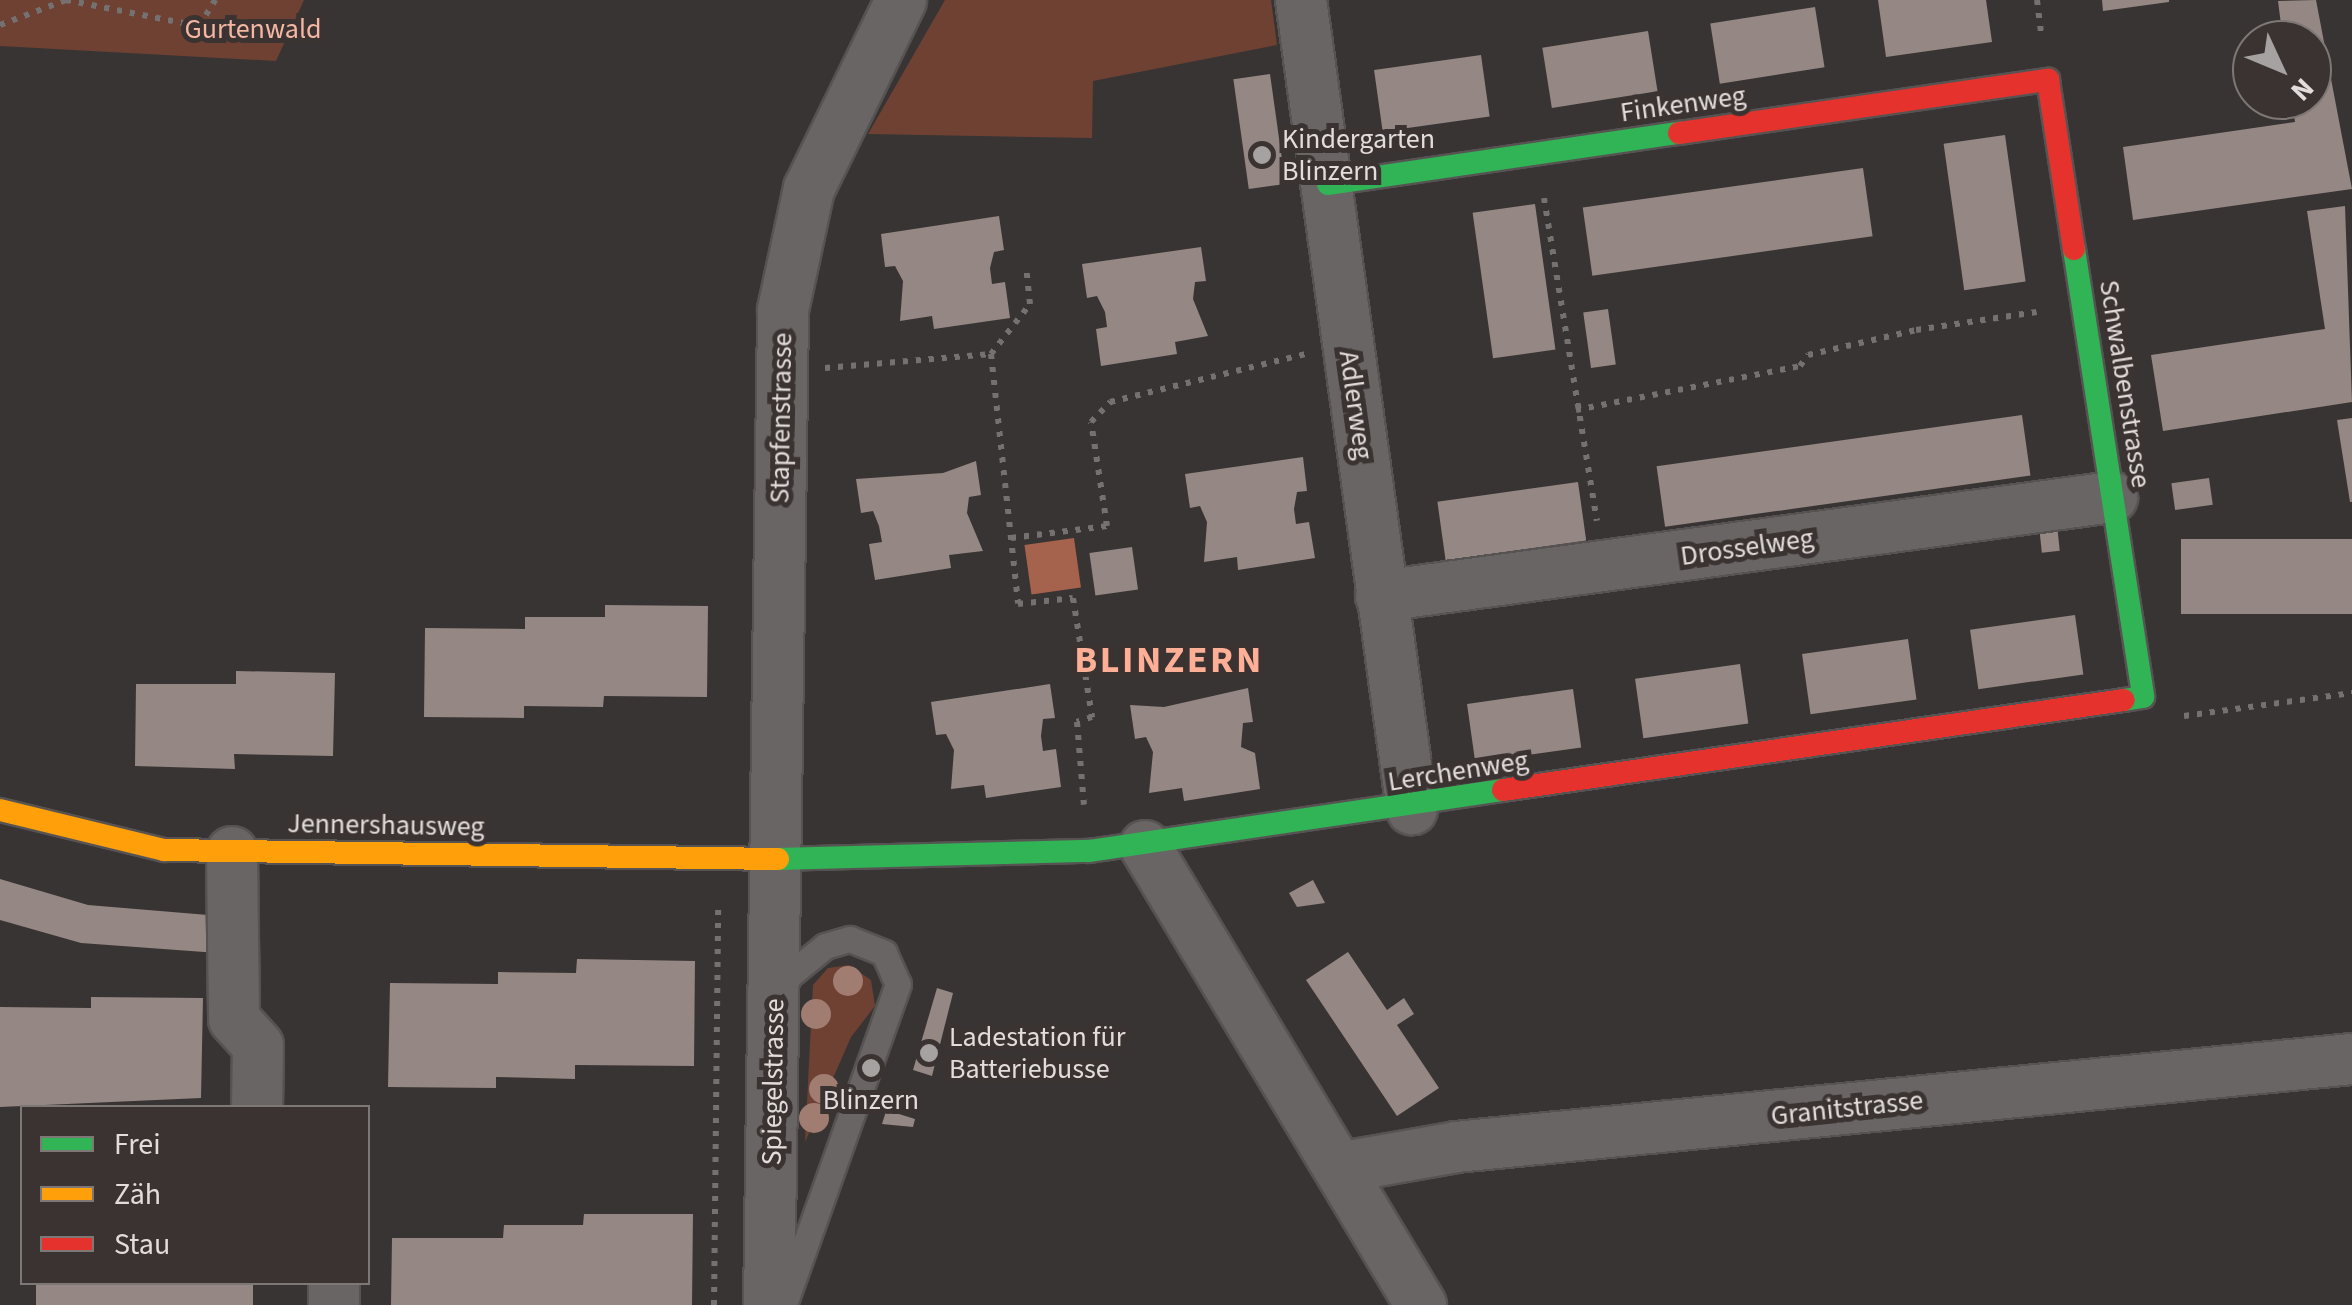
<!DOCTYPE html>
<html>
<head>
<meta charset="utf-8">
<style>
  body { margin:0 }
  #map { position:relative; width:2352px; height:1305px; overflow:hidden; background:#383433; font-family:"Source Sans 3",sans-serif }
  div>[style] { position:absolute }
  .green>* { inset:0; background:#6e4133 }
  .water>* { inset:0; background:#a5634d; transform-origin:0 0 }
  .building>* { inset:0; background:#958783; transform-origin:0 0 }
  .path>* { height:6px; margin-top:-3px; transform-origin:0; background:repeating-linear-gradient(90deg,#747170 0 5px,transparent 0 13px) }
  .roads { filter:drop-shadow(2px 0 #565352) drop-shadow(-2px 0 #565352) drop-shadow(0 2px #565352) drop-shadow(0 -2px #565352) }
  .lane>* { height:25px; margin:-12.5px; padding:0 12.5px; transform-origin:12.5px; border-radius:12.5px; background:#686564 }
  .street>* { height:50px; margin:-25px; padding:0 25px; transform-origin:25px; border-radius:25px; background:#686564 }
  .fast>* { height:22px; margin:-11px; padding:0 11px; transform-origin:11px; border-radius:11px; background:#30b455 }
  .slow>* { height:22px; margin:-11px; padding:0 11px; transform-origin:11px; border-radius:11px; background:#ff9f0a }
  .jam>* { height:22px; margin:-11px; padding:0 11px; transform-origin:11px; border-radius:11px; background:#e5322d }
  .trees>* { width:30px; height:30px; margin:-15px; border-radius:50%; background:#a07c71 }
  .dots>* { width:28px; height:28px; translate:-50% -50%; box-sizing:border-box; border:5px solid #3a3331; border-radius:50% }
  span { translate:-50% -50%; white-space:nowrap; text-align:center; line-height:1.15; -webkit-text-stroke:10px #3a3331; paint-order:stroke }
  .park-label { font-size:28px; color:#f5b7a3 }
  .street-label { font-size:28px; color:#e2dddc }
  .poi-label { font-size:28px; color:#e2dddc }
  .left { translate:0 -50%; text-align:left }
  .district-label { font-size:38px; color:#feaf96; font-weight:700; letter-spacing:2.5px }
  .legend { position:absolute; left:20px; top:1105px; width:350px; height:180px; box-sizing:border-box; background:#3a3331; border:2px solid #7d7775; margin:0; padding:12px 18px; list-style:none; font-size:30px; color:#e2dddc }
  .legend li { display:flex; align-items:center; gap:20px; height:50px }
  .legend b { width:50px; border:2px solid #7d7775 }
  .north { position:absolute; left:2232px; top:20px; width:100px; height:100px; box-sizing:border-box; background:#3a3331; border:2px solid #7d7775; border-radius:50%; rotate:134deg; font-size:28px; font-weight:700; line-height:40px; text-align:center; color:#e2dddc }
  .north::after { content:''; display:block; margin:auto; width:35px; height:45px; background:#a6a2a1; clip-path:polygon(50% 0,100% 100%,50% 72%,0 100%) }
</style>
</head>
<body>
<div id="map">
  <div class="green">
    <div style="clip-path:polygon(0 0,304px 0,276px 61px,0 46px)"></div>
    <div style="clip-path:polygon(945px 0,1271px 0,1277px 45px,1093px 81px,1092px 138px,868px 134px)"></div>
    <div style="clip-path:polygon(849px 965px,871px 980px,875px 1006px,851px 1037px,805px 1142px,813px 985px,828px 968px)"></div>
  </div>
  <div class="water">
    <div style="left:1074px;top:538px;width:50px;height:50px;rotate:82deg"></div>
  </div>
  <div class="building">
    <div style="clip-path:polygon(1878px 0,1986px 0,1992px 42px,1886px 57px)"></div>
    <div style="clip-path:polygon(2102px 0,2169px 0,2169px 2px,2103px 11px)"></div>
    <div style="clip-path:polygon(2316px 0,2352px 189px,2133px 220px,2123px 147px,2295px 122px,2292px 100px,2312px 100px,2312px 40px,2283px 40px,2278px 1px)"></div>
    <div style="left:1815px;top:7px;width:61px;height:106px;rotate:81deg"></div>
    <div style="left:1648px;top:31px;width:61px;height:107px;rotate:81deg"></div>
    <div style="left:1481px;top:55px;width:62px;height:108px;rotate:82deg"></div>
    <div style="left:1270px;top:74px;width:111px;height:37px;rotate:82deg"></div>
    <div style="left:2005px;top:135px;width:148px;height:62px;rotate:82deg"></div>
    <div style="left:1863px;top:168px;width:69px;height:283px;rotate:82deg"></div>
    <div style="left:1535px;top:204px;width:147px;height:63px;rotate:82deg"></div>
    <div style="clip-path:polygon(2345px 206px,2352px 402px,2163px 431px,2151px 355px,2325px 329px,2307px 211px)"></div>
    <div style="clip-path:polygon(999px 216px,1004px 250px,994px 252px,990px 268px,992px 284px,1005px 282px,1010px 318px,934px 329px,932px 316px,900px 321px,903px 281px,895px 266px,885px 267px,881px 234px)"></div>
    <div style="clip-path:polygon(1201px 247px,1206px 281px,1195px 282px,1193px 299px,1208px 336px,1175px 342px,1177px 354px,1101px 366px,1096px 329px,1107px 327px,1105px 312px,1097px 296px,1087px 298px,1082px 264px)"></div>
    <div style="left:1608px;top:309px;width:56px;height:25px;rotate:82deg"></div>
    <div style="left:2022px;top:415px;width:61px;height:369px;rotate:82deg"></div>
    <div style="clip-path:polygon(2352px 418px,2352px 502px,2350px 502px,2337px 420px)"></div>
    <div style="clip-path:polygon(1303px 457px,1307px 491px,1297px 492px,1294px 509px,1296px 524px,1309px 522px,1315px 558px,1238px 570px,1237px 557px,1204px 562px,1207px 522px,1200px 506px,1190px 508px,1185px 474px)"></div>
    <div style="clip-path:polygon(976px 461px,981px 495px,969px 497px,967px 513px,983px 551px,949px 555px,951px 568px,875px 580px,869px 544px,882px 542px,879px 526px,873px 511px,861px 513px,856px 479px,943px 473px)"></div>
    <div style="left:2209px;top:478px;width:27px;height:38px;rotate:82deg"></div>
    <div style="left:1578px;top:482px;width:59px;height:142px;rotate:82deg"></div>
    <div style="left:2056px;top:515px;width:36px;height:18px;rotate:84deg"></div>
    <div style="left:2352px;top:539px;width:75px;height:171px;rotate:90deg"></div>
    <div style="left:1132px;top:547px;width:43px;height:43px;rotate:82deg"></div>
    <div style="clip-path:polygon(605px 605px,708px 606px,707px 697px,604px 696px,603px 707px,524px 706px,524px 718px,424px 717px,425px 628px,525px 629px,525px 617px,605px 617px)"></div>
    <div style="left:2075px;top:615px;width:60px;height:106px;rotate:82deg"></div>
    <div style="left:1908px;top:639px;width:61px;height:107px;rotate:82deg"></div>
    <div style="left:1740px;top:664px;width:60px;height:106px;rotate:82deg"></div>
    <div style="clip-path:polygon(236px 671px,335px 673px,333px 756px,234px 754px,235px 769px,135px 766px,136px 684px,236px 684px)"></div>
    <div style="clip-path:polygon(1050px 684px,1055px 718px,1043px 719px,1041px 736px,1043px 751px,1056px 749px,1061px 787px,986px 798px,984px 785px,951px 789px,954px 750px,946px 734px,936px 735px,931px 702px)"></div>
    <div style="clip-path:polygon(1248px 688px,1253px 722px,1243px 723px,1241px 747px,1255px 753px,1260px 789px,1184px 801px,1182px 788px,1149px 793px,1153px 752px,1146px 737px,1135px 739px,1130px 705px,1164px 707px)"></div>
    <div style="left:1573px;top:689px;width:59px;height:107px;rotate:82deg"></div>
    <div style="clip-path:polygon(0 879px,88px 905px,220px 916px,218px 953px,81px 943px,0 920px)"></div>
    <div style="clip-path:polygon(1313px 880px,1325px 903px,1297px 907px,1289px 893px)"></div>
    <div style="clip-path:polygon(1348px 952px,1387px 1010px,1404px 998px,1414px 1014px,1397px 1025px,1439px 1088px,1397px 1116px,1306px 980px)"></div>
    <div style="clip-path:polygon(577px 959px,695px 961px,694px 1066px,575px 1065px,575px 1079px,496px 1077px,496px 1088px,388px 1087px,390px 983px,498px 984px,498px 972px,576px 973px)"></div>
    <div style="clip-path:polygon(937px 988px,953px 993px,932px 1076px,913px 1070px)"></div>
    <div style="clip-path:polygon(91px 997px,203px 998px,201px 1098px,0 1107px,0 1007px,91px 1008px)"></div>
    <div style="clip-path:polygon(891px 1095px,904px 1099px,899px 1114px,915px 1119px,913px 1127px,882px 1124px)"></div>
    <div style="clip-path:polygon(584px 1214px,693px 1214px,692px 1305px,391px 1305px,392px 1238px,503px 1238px,504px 1225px,583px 1225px)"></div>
    <div style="left:36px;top:1282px;width:217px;height:23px"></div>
  </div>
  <div class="path">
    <div style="left:2037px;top:0;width:34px;rotate:83deg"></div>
    <div style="left:0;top:25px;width:71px;rotate:-20.7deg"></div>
    <div style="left:66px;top:0;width:136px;rotate:11.1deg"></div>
    <div style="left:199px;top:26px;width:31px;rotate:-58deg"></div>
    <div style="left:1544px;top:198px;width:327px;rotate:80.7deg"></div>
    <div style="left:991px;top:354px;width:63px;rotate:-52deg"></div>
    <div style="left:1030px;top:304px;width:36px;rotate:-96deg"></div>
    <div style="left:825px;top:368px;width:167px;rotate:-4.8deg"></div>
    <div style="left:991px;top:354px;width:251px;rotate:83.8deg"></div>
    <div style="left:1018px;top:604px;width:55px;rotate:-6.2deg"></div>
    <div style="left:1073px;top:598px;width:121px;rotate:80.9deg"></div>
    <div style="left:1092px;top:717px;width:16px;rotate:162deg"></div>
    <div style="left:1077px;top:722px;width:83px;rotate:85.2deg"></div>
    <div style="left:1576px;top:410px;width:228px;rotate:-11.1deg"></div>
    <div style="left:1800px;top:366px;width:14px;rotate:-54deg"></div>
    <div style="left:1808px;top:355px;width:111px;rotate:-13deg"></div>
    <div style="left:1916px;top:330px;width:122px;rotate:-8.5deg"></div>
    <div style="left:1011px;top:538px;width:97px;rotate:-7.1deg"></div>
    <div style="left:1107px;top:526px;width:105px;rotate:-98.7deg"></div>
    <div style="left:1091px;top:422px;width:28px;rotate:-46deg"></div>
    <div style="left:1110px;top:402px;width:201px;rotate:-13.8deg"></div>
    <div style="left:2184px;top:716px;width:170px;rotate:-7.8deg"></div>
    <div style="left:714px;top:1305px;width:398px;rotate:-89.4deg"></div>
  </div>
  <div class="roads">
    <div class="lane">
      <div style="left:776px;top:986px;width:63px;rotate:-39.2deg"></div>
      <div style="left:825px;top:946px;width:26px;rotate:-16deg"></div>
      <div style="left:850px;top:939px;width:37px;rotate:22deg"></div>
      <div style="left:884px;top:953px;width:34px;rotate:66deg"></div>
      <div style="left:898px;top:984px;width:341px;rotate:109.6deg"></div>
    </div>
    <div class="street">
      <div style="left:1301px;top:0;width:817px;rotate:82.19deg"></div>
      <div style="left:1381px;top:596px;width:738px;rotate:-7.71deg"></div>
      <div style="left:1145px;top:846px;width:536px;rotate:58.98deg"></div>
      <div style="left:232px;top:852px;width:167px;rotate:89.3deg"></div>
      <div style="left:234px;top:1019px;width:36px;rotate:48deg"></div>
      <div style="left:258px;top:1046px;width:62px;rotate:90.9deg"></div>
      <div style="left:1343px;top:1167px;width:115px;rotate:-10deg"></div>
      <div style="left:1456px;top:1147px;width:900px;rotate:-5.61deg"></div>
      <div style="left:334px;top:1305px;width:23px;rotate:-90deg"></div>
      <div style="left:769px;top:1305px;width:995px;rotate:-89.19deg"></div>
      <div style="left:783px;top:310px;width:124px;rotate:-77.9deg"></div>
      <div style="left:809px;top:189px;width:210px;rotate:-64deg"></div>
    </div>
    <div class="fast">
      <div style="left:1328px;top:184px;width:355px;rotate:-8.3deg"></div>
      <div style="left:2074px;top:249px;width:453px;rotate:81.2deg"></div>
      <div style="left:2143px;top:697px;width:19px;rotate:171deg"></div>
      <div style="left:778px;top:859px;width:311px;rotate:-1.5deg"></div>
      <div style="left:1089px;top:851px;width:418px;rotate:-8.4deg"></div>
    </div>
    <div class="slow">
      <div style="left:0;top:810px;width:169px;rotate:13.7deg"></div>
      <div style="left:164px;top:850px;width:614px;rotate:0.84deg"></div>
    </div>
    <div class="jam">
      <div style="left:1679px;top:133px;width:373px;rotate:-8.2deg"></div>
      <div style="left:2048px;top:80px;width:171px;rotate:81.3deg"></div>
      <div style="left:1503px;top:790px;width:627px;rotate:-8.25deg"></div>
    </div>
  </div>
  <div class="trees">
    <div style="left:848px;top:981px"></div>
    <div style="left:816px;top:1014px"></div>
    <div style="left:824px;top:1089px"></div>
    <div style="left:814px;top:1118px"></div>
  </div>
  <div class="dots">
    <div style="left:1262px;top:155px;background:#a6a2a1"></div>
    <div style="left:929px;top:1053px;background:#a6a2a1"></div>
    <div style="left:871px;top:1068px;background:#a6a2a1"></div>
  </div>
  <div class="park-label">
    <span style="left:253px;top:29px">Gurtenwald</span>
  </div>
  <div class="street-label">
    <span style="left:1683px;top:104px;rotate:-8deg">Finkenweg</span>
    <span style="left:2125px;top:384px;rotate:81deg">Schwalbenstrasse</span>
    <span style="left:1356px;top:405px;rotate:82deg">Adlerweg</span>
    <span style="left:781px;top:418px;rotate:-89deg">Stapfenstrasse</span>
    <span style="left:1747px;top:547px;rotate:-8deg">Drosselweg</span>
    <span style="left:1458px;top:771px;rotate:-9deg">Lerchenweg</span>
    <span style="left:386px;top:825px;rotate:1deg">Jennershausweg</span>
    <span style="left:773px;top:1082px;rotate:-89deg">Spiegelstrasse</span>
    <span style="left:1847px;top:1108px;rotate:-6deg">Granitstrasse</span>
  </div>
  <div class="poi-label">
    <span class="left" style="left:1282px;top:155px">Kindergarten<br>Blinzern</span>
    <span class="left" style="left:949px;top:1053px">Ladestation für<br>Batteriebusse</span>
    <span style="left:871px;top:1100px">Blinzern</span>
  </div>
  <div class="district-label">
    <span style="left:1169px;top:661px">BLINZERN</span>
  </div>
  <ul class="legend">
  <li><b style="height:12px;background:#30b455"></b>Frei</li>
  <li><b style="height:12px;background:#ff9f0a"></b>Zäh</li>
  <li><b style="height:12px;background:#e5322d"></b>Stau</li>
  </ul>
  <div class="north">N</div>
</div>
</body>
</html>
